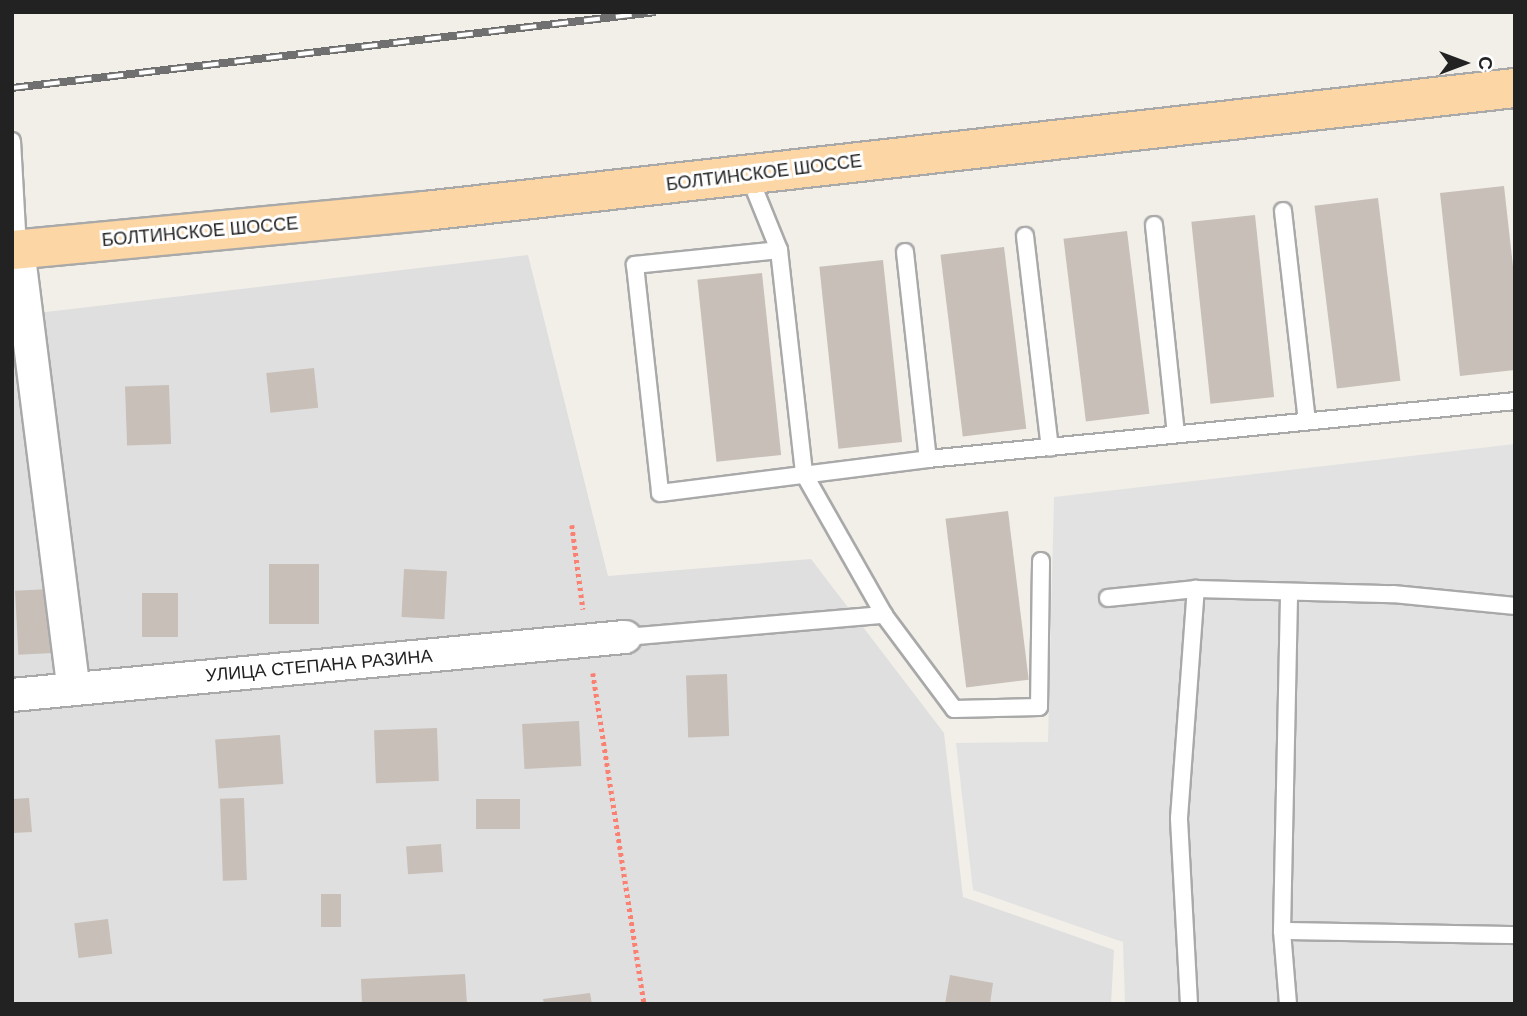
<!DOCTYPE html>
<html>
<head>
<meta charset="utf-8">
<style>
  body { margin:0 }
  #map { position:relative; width:1527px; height:1016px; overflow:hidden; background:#f2efe9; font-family:Arial,sans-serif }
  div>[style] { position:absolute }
  .residential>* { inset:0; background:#e0dfdf }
  .parking>* { inset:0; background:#e2e2e2 }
  .building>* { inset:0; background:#c7bfb8; transform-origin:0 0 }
  .path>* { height:4.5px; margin-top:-2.25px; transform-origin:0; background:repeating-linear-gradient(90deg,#fa8072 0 3.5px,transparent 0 7px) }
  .roads { filter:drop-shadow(2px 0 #a9a9a9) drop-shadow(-2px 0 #a9a9a9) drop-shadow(0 2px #a9a9a9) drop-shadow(0 -2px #a9a9a9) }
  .lane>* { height:16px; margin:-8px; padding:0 8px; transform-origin:8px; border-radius:8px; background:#fff }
  .street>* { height:32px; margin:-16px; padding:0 16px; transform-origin:16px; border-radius:16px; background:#fff }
  .primary>* { height:38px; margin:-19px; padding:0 19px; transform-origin:19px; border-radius:19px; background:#fcd6a4 }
  .rail>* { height:8px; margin-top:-4px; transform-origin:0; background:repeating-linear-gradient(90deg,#fff 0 16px,#707070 0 32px); box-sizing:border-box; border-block:2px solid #707070 }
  span { translate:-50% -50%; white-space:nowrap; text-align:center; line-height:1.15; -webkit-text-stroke:6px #fff; paint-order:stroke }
  .street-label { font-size:18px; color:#222 }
  .frame { position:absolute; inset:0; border:14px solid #222; pointer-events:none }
  .north { position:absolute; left:1429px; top:28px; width:70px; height:70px; -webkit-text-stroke:5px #fff; paint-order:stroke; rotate:90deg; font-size:19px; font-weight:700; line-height:28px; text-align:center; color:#222 }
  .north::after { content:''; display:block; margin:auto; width:24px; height:32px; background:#222; clip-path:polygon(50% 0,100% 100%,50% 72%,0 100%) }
</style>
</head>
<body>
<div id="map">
  <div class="residential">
    <div style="clip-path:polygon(528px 255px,608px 576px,811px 559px,944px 733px,963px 897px,1114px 950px,1111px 1004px,12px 1004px,12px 316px)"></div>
  </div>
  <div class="parking">
    <div style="clip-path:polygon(1515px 444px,1515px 1004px,1125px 1004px,1123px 942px,973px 890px,956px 743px,1048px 742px,1054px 497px)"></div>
  </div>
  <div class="building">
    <div style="clip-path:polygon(1504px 186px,1515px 284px,1515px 370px,1460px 376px,1440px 193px)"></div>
    <div style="left:1378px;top:198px;width:184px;height:64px;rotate:83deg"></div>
    <div style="left:1255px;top:215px;width:183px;height:64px;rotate:84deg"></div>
    <div style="left:1127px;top:231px;width:184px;height:64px;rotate:83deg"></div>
    <div style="left:1004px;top:247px;width:183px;height:64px;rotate:83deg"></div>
    <div style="left:883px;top:260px;width:183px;height:64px;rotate:84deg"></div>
    <div style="left:762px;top:273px;width:183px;height:65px;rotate:84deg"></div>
    <div style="left:314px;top:368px;width:40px;height:48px;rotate:84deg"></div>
    <div style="left:169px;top:385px;width:59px;height:44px;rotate:88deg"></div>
    <div style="left:1008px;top:511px;width:170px;height:63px;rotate:83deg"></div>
    <div style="left:269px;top:564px;width:50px;height:60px"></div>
    <div style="left:404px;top:569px;width:43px;height:48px;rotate:3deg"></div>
    <div style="left:50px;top:589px;width:64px;height:35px;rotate:87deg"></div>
    <div style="left:142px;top:593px;width:36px;height:44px"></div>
    <div style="left:727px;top:674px;width:62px;height:41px;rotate:88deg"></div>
    <div style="left:579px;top:721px;width:45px;height:57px;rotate:87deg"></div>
    <div style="left:437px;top:728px;width:53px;height:63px;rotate:88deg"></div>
    <div style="left:280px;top:735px;width:49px;height:65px;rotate:86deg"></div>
    <div style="clip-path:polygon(29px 798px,32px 832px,12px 833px,12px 799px)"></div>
    <div style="left:244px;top:798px;width:82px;height:24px;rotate:88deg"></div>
    <div style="left:520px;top:799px;width:30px;height:44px;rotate:90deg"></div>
    <div style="left:441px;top:844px;width:28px;height:35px;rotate:86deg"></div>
    <div style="left:321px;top:894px;width:20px;height:33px"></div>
    <div style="left:108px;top:919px;width:35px;height:34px;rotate:83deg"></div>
    <div style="clip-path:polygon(465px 974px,467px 1004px,362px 1004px,361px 979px)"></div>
    <div style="clip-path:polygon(950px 975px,993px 983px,990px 1004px,945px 1004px)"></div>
    <div style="clip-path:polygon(590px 993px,592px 1004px,544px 1004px,543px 999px)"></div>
  </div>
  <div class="path">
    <div style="left:572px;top:525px;width:85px;rotate:82.5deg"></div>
    <div style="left:593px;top:673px;width:335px;rotate:81.2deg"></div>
  </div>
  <div class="roads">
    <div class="lane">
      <div style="left:12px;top:141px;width:108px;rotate:86.8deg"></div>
      <div style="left:749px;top:176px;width:80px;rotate:67.9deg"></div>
      <div style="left:779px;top:250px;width:225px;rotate:83.6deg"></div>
      <div style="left:804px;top:474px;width:162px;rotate:60.4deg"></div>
      <div style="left:884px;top:615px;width:117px;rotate:53.3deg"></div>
      <div style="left:954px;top:709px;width:85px;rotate:-1.3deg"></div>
      <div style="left:1039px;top:707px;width:146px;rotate:-89.2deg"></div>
      <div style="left:1283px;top:211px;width:211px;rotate:83.5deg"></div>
      <div style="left:1154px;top:225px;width:210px;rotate:84deg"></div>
      <div style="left:1025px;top:236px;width:213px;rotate:83.3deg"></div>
      <div style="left:779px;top:250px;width:145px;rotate:174.1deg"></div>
      <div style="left:635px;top:265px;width:229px;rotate:83.7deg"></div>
      <div style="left:660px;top:493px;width:270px;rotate:-7.2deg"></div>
      <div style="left:928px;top:459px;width:590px;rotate:-5.64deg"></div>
      <div style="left:905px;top:252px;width:208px;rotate:83.7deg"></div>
      <div style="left:1108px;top:598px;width:88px;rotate:-5.8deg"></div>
      <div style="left:625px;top:637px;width:260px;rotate:-4.9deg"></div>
      <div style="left:1282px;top:931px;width:339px;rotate:-88.8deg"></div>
      <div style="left:1189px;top:1004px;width:186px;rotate:-93.1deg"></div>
      <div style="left:1179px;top:818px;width:230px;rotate:-85.8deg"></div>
      <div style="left:1196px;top:589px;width:197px;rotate:1.5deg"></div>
      <div style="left:1393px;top:594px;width:123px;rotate:5.6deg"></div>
      <div style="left:1288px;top:1004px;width:73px;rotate:-94.7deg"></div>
      <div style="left:1282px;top:931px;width:233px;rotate:1deg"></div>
    </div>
    <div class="street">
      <div style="left:18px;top:249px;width:441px;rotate:82.8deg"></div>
      <div style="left:12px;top:695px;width:616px;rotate:-5.41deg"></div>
    </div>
    <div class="primary">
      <div style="left:12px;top:250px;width:415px;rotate:-5.4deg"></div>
      <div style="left:425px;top:211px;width:1097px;rotate:-6.44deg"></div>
    </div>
  </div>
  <div class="rail">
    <div style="left:12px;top:88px;width:648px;rotate:-6.73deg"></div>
  </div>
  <div class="street-label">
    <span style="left:764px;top:173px;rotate:-7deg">БОЛТИНСКОЕ ШОССЕ</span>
    <span style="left:200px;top:232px;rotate:-5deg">БОЛТИНСКОЕ ШОССЕ</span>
    <span style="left:319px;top:666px;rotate:-5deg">УЛИЦА СТЕПАНА РАЗИНА</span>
  </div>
  <div class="frame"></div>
  <div class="north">С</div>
</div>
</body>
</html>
